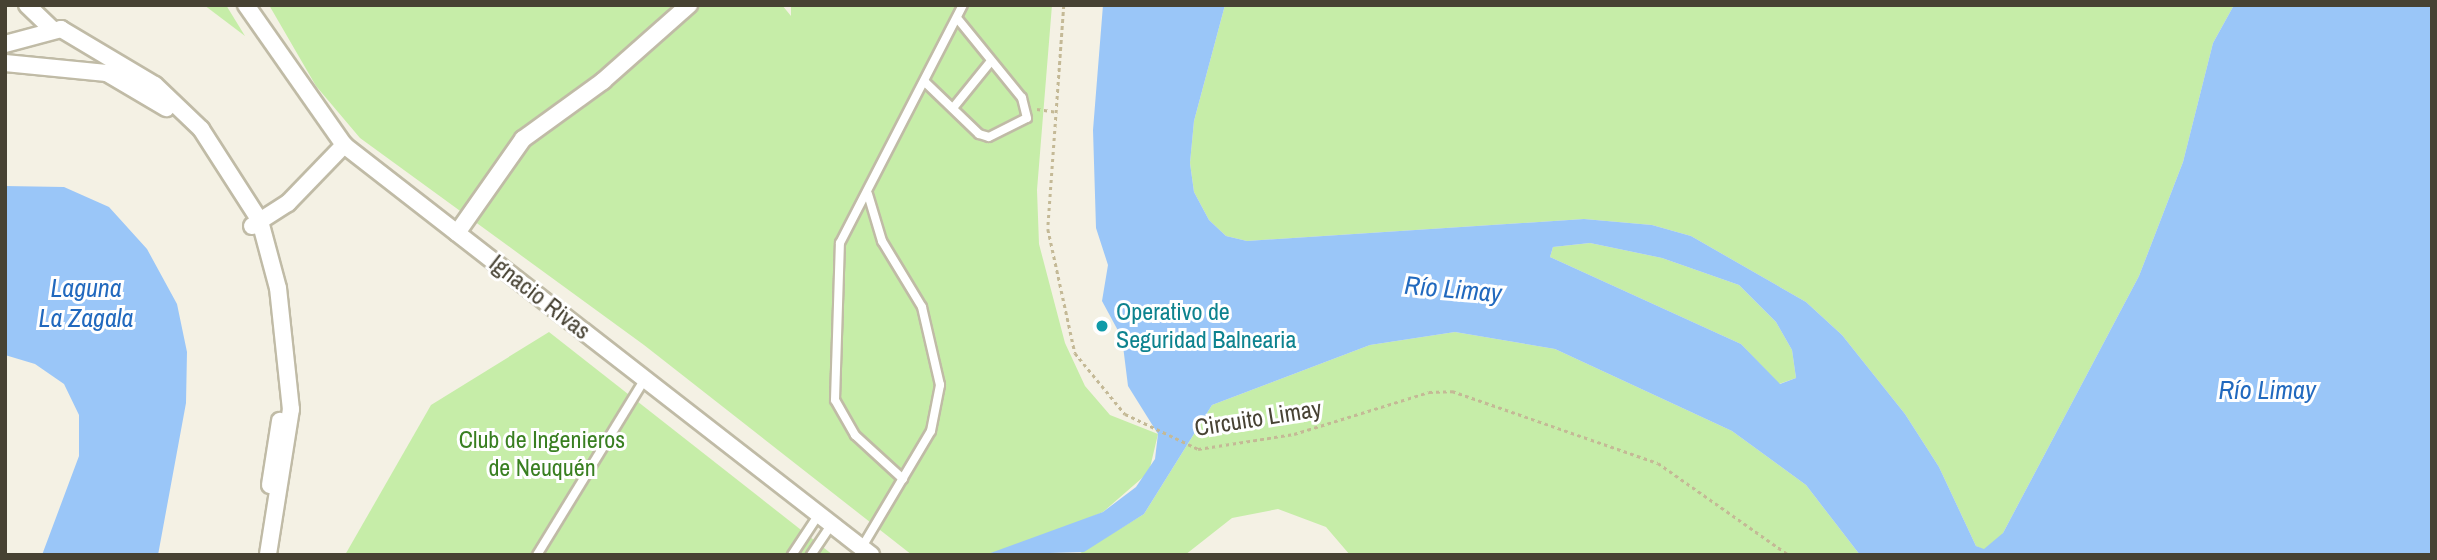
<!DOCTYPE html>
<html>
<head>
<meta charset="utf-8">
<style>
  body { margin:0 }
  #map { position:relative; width:2437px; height:560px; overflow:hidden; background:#f4f1e4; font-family:"Archivo Narrow",sans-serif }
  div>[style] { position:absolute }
  .green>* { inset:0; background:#c6eda8 }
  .water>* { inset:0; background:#9ac6f8 }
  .building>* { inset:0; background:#d7cfb8; transform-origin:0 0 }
  .path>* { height:2.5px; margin-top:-1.25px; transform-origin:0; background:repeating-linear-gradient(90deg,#c4b996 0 3.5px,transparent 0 7px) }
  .roads { filter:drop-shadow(2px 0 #c0bba6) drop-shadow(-2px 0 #c0bba6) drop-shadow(0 2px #c0bba6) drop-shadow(0 -2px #c0bba6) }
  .service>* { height:8px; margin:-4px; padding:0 4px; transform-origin:4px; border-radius:4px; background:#fff }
  .minor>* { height:16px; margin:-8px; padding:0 8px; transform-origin:8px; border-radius:8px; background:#fff }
  .dots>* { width:19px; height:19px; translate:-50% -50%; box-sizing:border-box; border:4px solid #fff; border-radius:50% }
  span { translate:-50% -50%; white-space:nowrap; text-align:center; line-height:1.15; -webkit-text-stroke:6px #fff; paint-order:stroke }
  .street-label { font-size:24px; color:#474233 }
  .culture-label { font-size:24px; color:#0d838f }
  .left { translate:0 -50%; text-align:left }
  .park-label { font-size:24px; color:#397f21 }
  .water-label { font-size:26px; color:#2169be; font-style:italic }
  .frame { position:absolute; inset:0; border:7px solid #474233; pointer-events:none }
</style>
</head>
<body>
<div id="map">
  <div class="green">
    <div style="clip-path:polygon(204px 5px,226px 5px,245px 36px)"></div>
    <div style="clip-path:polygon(269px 5px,782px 5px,791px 16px,791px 5px,1052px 5px,1037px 190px,1039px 244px,1065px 343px,1085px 386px,1110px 415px,1158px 434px,1149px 472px,1103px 512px,1050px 535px,985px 555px,912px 555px,644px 345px,360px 138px,316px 86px)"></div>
    <div style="clip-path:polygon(1225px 5px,2234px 5px,2213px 43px,2183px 162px,2139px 276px,2003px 533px,1994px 548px,1984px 550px,1976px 546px,1939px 467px,1905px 414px,1842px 335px,1806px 302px,1691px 236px,1652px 225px,1584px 219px,1247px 241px,1226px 236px,1209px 220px,1194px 192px,1190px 163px,1194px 121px)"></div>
    <div style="clip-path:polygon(1590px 243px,1662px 258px,1739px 285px,1776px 322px,1792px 350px,1796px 378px,1779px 384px,1741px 344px,1550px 257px,1553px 247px)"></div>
    <div style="clip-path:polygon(549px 332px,833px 555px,345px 555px,431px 405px)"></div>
    <div style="clip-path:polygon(1455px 332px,1555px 349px,1732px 431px,1806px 485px,1860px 555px,1350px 555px,1326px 527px,1278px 509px,1232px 518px,1185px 555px,1077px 555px,1144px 514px,1212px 405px,1370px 345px)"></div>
  </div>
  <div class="water">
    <div style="clip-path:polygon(evenodd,1103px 5px,1225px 5px,1194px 121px,1190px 163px,1194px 192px,1209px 220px,1226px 236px,1247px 241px,1584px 219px,1652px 225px,1691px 236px,1806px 302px,1842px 335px,1905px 414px,1939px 467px,1976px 546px,1984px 549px,2003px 533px,2139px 276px,2183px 162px,2213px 43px,2234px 5px,2432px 5px,2432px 555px,1860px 555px,1806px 485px,1732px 431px,1555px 349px,1455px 332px,1370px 345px,1212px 405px,1144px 514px,1084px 552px,985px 555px,1103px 512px,1136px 487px,1155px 459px,1158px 434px,1128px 386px,1122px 338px,1102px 301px,1108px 265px,1096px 228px,1093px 130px,1103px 5px,1590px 243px,1662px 258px,1739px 285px,1776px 322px,1792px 350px,1796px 378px,1780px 384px,1741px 344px,1550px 257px,1553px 247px,1590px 243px)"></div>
    <div style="clip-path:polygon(5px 186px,64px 187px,109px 207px,147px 249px,177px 304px,187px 352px,186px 403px,158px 555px,42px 555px,79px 456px,79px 415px,64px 384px,35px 364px,5px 355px)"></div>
  </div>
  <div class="building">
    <div style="left:1104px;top:320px;width:9px;height:9px;rotate:54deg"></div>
  </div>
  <div class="path">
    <div style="left:1064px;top:5px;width:225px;rotate:94.1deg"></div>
    <div style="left:1048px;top:229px;width:127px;rotate:77.7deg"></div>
    <div style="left:1075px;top:353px;width:79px;rotate:50.7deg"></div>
    <div style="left:1125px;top:414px;width:81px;rotate:25.6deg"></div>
    <div style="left:1198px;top:449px;width:97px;rotate:-8.9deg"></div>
    <div style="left:1294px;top:434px;width:141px;rotate:-17.3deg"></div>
    <div style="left:1429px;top:392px;width:23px;rotate:-2deg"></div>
    <div style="left:1452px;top:391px;width:218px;rotate:19.3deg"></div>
    <div style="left:1658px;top:463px;width:160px;rotate:35.1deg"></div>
    <div style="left:1037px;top:109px;width:21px;rotate:8deg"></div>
  </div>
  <div class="roads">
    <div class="service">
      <div style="left:925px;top:82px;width:75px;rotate:43.9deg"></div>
      <div style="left:979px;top:134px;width:10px;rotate:17deg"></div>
      <div style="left:989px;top:137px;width:42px;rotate:-26.6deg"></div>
      <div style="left:1027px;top:118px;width:21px;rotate:-104deg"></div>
      <div style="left:1022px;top:98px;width:103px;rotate:-129.1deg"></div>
      <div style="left:953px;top:108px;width:60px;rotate:-51deg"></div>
      <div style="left:903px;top:479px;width:65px;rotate:-137.5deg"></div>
      <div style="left:855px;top:435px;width:40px;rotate:-119.7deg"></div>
      <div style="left:835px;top:400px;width:157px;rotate:-88.2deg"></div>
      <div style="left:840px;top:243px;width:268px;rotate:-62.7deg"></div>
      <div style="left:862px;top:547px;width:135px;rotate:-59.3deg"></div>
      <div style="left:931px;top:431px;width:47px;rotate:-78.9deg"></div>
      <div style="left:940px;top:385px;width:80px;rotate:-103deg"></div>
      <div style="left:922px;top:307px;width:77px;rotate:-121.2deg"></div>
      <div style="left:882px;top:241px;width:49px;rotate:-106.6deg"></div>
      <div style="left:537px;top:555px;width:206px;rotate:-58.5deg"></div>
      <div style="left:792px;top:555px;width:49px;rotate:-56.6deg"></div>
      <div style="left:811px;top:555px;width:37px;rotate:-56deg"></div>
    </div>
    <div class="minor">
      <div style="left:27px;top:5px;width:35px;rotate:44deg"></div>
      <div style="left:246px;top:5px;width:171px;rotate:55deg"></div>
      <div style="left:344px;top:145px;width:668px;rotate:37.88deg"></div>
      <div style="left:5px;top:44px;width:58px;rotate:-15deg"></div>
      <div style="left:61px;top:29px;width:109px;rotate:30.8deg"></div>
      <div style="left:155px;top:85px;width:64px;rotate:43.7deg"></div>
      <div style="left:201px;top:129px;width:109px;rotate:57.3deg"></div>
      <div style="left:260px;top:221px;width:69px;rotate:75deg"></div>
      <div style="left:278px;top:288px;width:122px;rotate:83.9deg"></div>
      <div style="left:291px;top:409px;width:148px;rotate:99deg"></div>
      <div style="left:5px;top:63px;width:102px;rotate:5.6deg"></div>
      <div style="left:107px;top:73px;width:69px;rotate:30.7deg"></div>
      <div style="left:252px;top:226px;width:43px;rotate:-32.6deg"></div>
      <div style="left:288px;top:203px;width:81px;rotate:-46deg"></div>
      <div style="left:457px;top:233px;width:115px;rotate:-54.9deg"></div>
      <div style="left:523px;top:139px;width:99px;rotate:-35.9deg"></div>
      <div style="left:603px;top:81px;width:115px;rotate:-41.5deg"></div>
      <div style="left:270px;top:485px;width:65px;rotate:-81.1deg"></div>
    </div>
  </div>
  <div class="dots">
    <div style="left:1102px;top:326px;background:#0f9aa8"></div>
  </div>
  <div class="street-label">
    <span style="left:540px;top:297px;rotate:38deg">Ignacio Rivas</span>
    <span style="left:1258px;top:418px;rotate:-9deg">Circuito Limay</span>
  </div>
  <div class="culture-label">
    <span class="left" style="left:1116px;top:326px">Operativo de<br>Seguridad Balnearia</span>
  </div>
  <div class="park-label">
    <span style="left:542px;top:454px">Club de Ingenieros<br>de Neuquén</span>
  </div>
  <div class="water-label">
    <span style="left:86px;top:303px">Laguna<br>La Zagala</span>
    <span style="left:1453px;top:289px;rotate:5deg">Río Limay</span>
    <span style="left:2267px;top:390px">Río Limay</span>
  </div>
  <div class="frame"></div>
</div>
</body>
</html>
